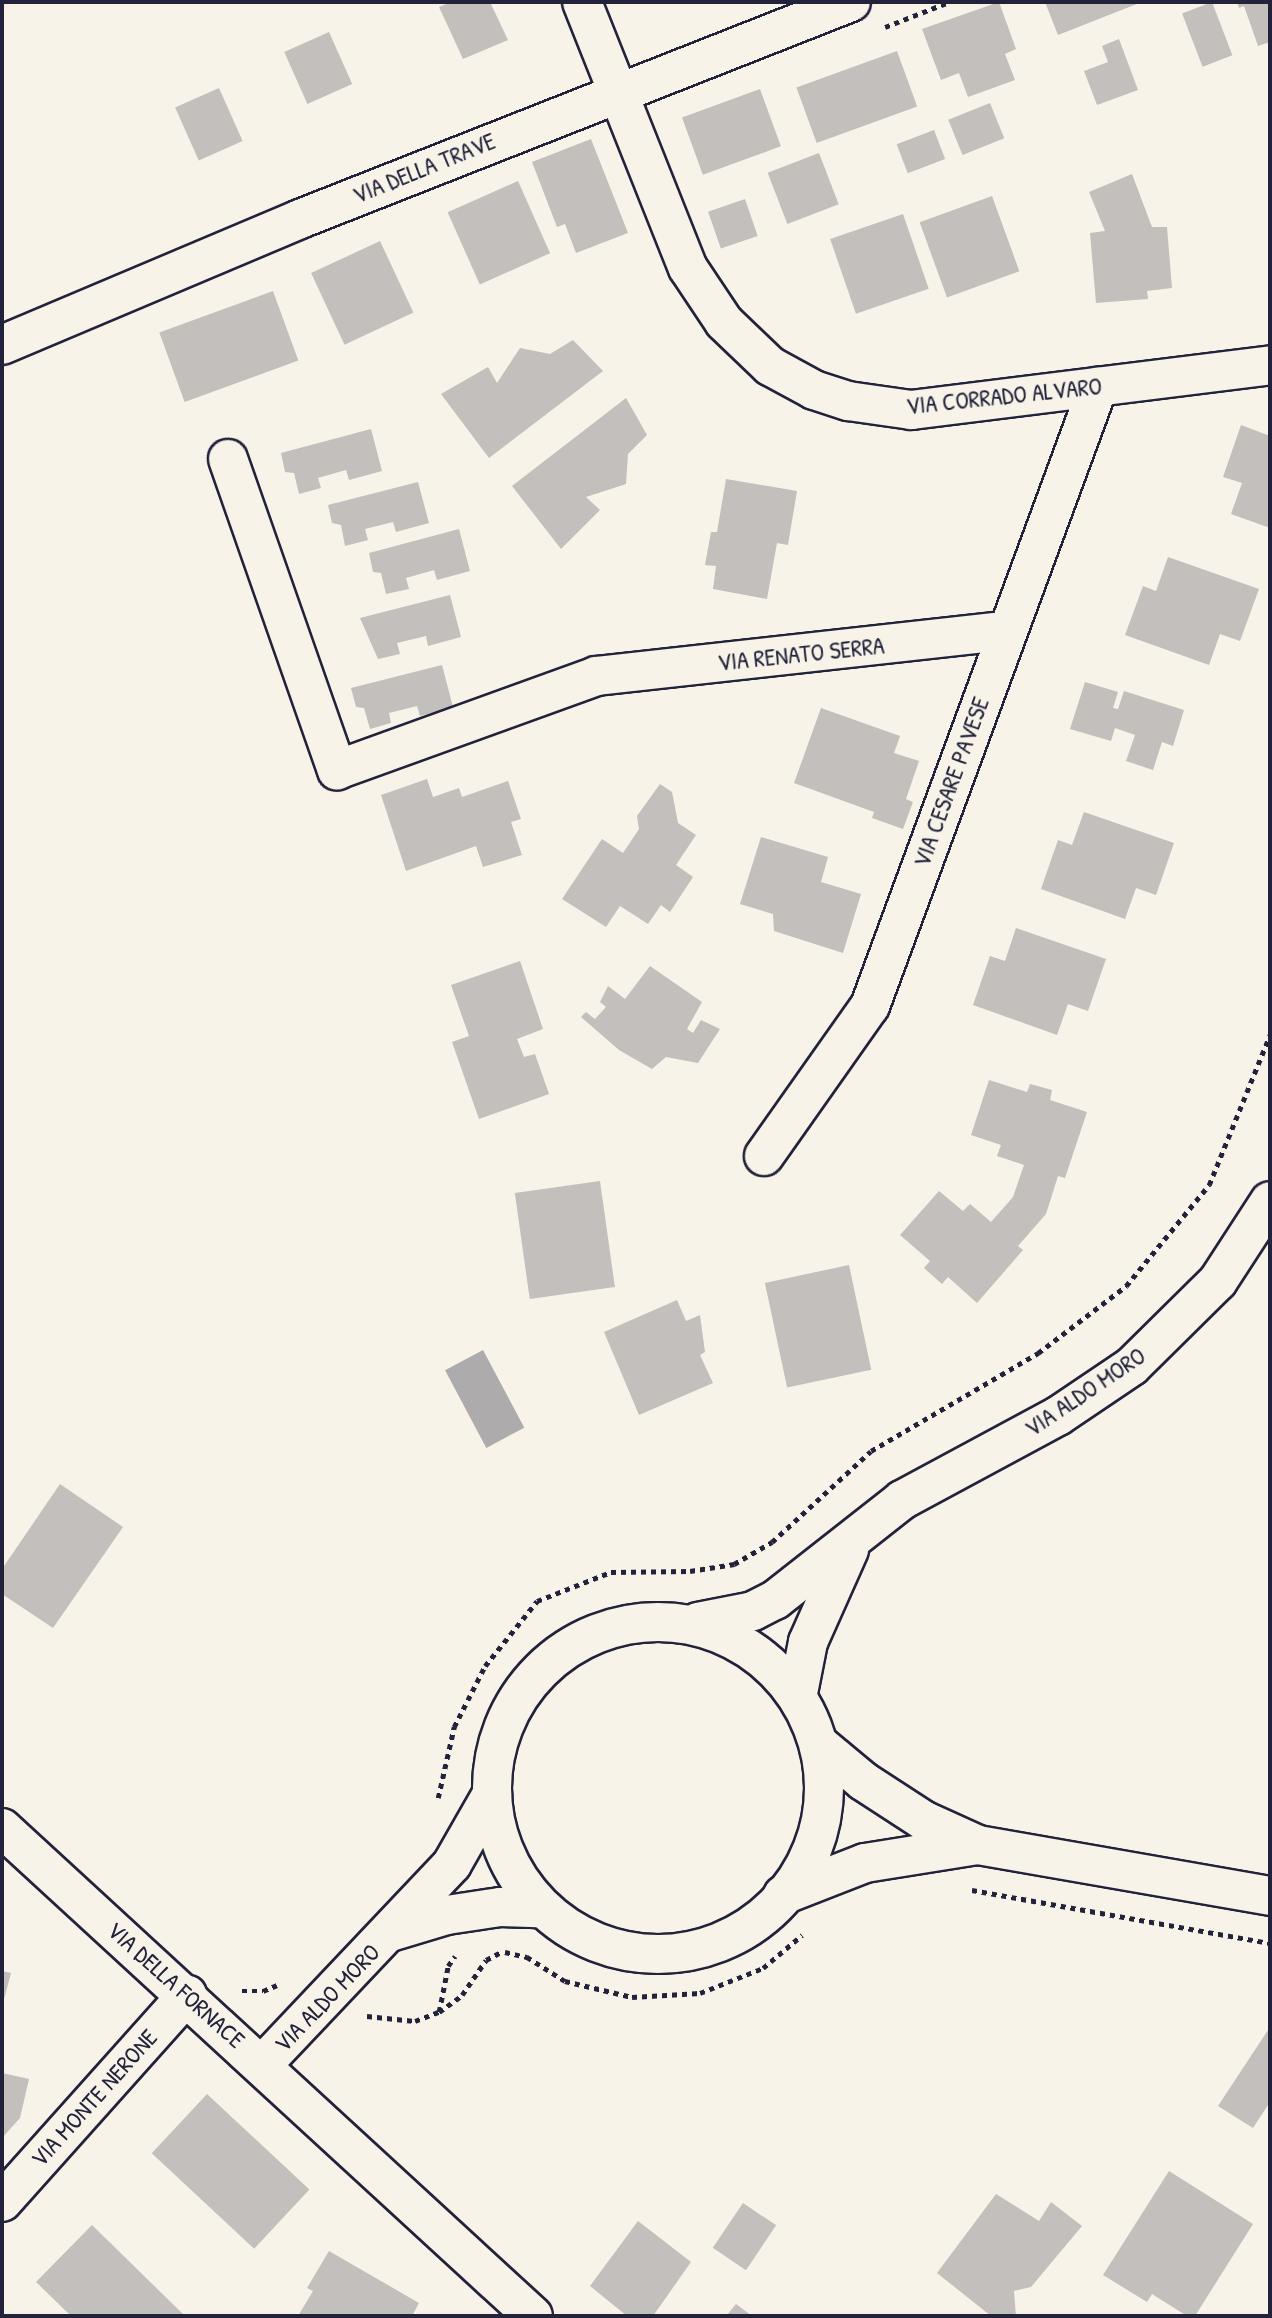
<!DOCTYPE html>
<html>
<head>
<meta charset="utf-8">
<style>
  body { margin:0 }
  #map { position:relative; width:1272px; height:2318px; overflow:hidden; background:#f7f3e8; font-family:"Patrick Hand",sans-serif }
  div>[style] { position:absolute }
  .water>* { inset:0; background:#aeabad; transform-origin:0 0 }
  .building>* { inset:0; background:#c2bfbd; transform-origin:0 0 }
  .path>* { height:4.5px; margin-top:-2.25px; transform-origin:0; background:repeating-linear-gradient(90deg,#22223b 0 5px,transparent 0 10px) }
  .roads { filter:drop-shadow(2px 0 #22223b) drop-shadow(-2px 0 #22223b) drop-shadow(0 2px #22223b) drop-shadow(0 -2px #22223b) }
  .minor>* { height:38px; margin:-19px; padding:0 19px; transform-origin:19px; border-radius:19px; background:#f7f3e8 }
  .major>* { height:38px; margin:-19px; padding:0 19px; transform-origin:19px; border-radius:19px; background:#f7f3e8 }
  .major>.ring { margin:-19px; padding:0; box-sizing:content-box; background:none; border:38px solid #f7f3e8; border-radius:50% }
  span { translate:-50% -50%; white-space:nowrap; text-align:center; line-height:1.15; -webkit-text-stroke:5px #f7f3e8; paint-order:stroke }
  .street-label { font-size:24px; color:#22223b }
  .frame { position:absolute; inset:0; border:4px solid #22223b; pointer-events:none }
</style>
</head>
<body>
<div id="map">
  <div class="water">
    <div style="left:483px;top:1350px;width:88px;height:43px;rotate:62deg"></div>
  </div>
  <div class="building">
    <div style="clip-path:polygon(451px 2px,490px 2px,508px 40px,463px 59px,439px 7px)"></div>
    <div style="clip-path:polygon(999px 2px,1016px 49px,1005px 54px,1015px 80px,968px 97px,959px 73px,941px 80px,922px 29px)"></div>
    <div style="clip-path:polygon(1045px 2px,1142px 2px,1058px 35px)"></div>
    <div style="left:1212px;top:2px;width:57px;height:32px;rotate:69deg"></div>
    <div style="clip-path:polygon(1237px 2px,1270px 2px,1270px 42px,1258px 46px,1244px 6px,1239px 8px)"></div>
    <div style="left:329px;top:32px;width:57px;height:49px;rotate:66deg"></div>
    <div style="clip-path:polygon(1119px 39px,1138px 90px,1097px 105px,1084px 71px,1108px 62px,1102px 46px)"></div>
    <div style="left:897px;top:51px;width:59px;height:107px;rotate:70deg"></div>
    <div style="left:219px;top:88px;width:58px;height:48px;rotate:66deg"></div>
    <div style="left:760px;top:89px;width:61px;height:83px;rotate:70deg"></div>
    <div style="left:990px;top:103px;width:38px;height:45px;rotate:68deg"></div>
    <div style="left:934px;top:130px;width:31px;height:40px;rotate:69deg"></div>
    <div style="clip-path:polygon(591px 139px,628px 233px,576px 253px,565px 224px,557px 227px,532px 162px)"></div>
    <div style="left:819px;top:153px;width:55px;height:55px;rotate:69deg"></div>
    <div style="clip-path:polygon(1132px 174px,1152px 227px,1167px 227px,1172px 288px,1147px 291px,1148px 299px,1096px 303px,1090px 233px,1105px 231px,1089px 192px)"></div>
    <div style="left:518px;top:181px;width:79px;height:77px;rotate:66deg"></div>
    <div style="left:992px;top:196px;width:80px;height:77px;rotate:70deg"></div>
    <div style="left:745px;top:199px;width:39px;height:39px;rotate:71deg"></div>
    <div style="left:903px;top:214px;width:79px;height:77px;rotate:71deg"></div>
    <div style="left:380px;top:241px;width:79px;height:76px;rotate:65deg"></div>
    <div style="left:273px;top:291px;width:74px;height:121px;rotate:70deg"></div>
    <div style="clip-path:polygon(573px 340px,603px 371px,489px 458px,441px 394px,488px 367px,497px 383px,520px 348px,550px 354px)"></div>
    <div style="clip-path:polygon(626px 398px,647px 435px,628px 454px,626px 484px,586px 497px,600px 510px,561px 549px,512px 486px)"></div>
    <div style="clip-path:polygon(1241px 425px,1270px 436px,1270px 528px,1231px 514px,1242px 483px,1223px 477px)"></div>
    <div style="clip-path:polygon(371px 429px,382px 471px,349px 480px,346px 470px,318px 478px,321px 488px,299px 494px,294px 473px,285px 472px,281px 453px)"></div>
    <div style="clip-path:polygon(726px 479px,797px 491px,788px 545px,777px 543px,767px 599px,713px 589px,716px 566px,705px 565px,711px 532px,717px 532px)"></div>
    <div style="clip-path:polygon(418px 482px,429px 523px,396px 532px,393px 522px,365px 529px,368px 540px,345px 546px,341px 525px,332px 523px,328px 505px)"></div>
    <div style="clip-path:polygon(459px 529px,470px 571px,437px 580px,434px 570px,406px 578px,409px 589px,386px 594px,381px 573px,373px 572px,369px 553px)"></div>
    <div style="clip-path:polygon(1168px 557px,1259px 589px,1240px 641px,1220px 634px,1209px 665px,1125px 635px,1143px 586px,1156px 591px)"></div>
    <div style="clip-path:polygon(450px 595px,461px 637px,428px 646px,426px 636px,397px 643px,400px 654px,378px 659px,360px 618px)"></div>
    <div style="clip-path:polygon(442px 665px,453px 707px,420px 716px,417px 706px,389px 713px,391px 723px,370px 729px,364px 708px,356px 707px,351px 688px)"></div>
    <div style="clip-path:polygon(1085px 682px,1118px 692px,1113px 708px,1118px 709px,1124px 691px,1184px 710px,1173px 746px,1162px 742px,1153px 770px,1126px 761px,1135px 735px,1115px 728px,1111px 741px,1070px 729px)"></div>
    <div style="clip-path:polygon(821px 708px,900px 736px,894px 753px,919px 761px,906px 799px,913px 802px,903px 829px,872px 818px,874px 812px,794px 783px)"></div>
    <div style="clip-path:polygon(427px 779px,433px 797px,459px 788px,462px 797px,508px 781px,521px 819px,511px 822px,522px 855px,483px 867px,476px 846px,406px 871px,381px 795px)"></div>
    <div style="clip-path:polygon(660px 784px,672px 792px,678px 823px,696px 835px,676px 865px,693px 877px,670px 912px,661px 905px,648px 924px,620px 906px,606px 927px,562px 899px,602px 839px,623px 853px,639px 829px,637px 816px)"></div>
    <div style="clip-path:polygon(1084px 812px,1174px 843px,1156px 895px,1136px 888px,1125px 919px,1041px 889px,1058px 840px,1072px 845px)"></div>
    <div style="clip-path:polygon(761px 837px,828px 857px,821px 882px,861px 894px,843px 953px,774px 931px,773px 914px,740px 904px)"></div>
    <div style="clip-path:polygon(1016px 928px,1106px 959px,1088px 1011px,1068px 1004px,1057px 1035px,973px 1005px,990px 956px,1005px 961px)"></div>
    <div style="clip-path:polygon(520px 961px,543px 1029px,517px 1039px,524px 1057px,535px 1054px,549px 1094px,479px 1119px,452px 1042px,469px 1036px,451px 985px)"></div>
    <div style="clip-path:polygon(650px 966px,702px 1002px,687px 1029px,693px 1033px,701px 1020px,720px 1029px,698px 1063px,666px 1057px,652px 1069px,619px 1050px,581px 1017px,586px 1012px,595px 1019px,606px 1007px,600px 1002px,608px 986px,625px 999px)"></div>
    <div style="clip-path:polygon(989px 1080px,1027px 1092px,1030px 1084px,1052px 1090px,1050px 1100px,1087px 1112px,1065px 1178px,1058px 1176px,1046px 1214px,1018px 1246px,1023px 1250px,977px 1303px,948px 1277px,942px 1284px,924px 1268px,930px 1261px,900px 1235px,939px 1191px,963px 1211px,970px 1204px,991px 1222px,1013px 1197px,1024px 1165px,997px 1156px,1001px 1145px,971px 1135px)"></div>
    <div style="left:600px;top:1181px;width:107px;height:86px;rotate:82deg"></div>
    <div style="left:849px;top:1265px;width:107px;height:86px;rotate:78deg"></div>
    <div style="clip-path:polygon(677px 1300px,686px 1321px,700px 1315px,705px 1352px,700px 1355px,713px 1383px,639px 1415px,604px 1332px)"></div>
    <div style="clip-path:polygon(60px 1484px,123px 1527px,53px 1628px,2px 1594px,2px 1569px)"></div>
    <div style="clip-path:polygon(2px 1971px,11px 1973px,3px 2003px,2px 2003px)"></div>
    <div style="clip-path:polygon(1270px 2027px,1270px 2102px,1253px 2128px,1218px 2106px)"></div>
    <div style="clip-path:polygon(2px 2073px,29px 2079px,20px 2118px,2px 2138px)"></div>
    <div style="left:207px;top:2094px;width:140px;height:81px;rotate:43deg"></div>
    <div style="clip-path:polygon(1169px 2171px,1253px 2224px,1195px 2316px,1187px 2316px,1152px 2294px,1147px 2302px,1103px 2275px)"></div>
    <div style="clip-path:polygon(996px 2194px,1039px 2221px,1051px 2202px,1082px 2226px,1031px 2287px,1014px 2291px,1016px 2316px,991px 2316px,937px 2273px)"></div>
    <div style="left:743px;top:2203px;width:40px;height:54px;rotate:34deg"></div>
    <div style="clip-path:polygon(638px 2221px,691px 2262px,653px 2316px,627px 2316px,590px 2286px)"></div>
    <div style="clip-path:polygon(92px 2225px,185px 2316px,71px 2316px,36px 2282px)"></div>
    <div style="clip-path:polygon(329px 2251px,419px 2303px,412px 2316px,298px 2316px,313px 2291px,307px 2288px)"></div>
    <div style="clip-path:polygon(736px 2304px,752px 2316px,726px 2316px)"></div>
  </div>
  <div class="path">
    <div style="left:885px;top:27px;width:69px;rotate:-21.3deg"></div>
    <div style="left:438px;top:1798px;width:73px;rotate:-77.3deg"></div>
    <div style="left:454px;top:1727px;width:68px;rotate:-63.1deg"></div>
    <div style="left:485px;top:1666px;width:83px;rotate:-51.3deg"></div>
    <div style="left:537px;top:1601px;width:79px;rotate:-21.4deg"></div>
    <div style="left:611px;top:1572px;width:79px;rotate:-0.7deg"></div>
    <div style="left:690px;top:1571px;width:45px;rotate:-9deg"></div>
    <div style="left:734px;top:1564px;width:44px;rotate:-30.1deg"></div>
    <div style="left:772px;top:1542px;width:134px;rotate:-42.6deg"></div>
    <div style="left:871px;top:1451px;width:194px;rotate:-30.4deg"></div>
    <div style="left:1038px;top:1353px;width:111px;rotate:-37.3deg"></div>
    <div style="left:1126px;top:1286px;width:131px;rotate:-50.6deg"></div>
    <div style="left:1209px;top:1185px;width:162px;rotate:-67.9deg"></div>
    <div style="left:972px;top:1890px;width:303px;rotate:10.1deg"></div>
    <div style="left:505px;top:1952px;width:23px;rotate:13deg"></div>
    <div style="left:527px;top:1957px;width:45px;rotate:32.3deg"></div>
    <div style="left:565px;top:1981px;width:69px;rotate:13.4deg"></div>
    <div style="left:632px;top:1997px;width:68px;rotate:-3.4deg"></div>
    <div style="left:700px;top:1993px;width:68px;rotate:-21.6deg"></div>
    <div style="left:763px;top:1968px;width:51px;rotate:-40.2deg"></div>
    <div style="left:242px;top:1991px;width:21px"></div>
    <div style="left:263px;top:1991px;width:15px;rotate:-23deg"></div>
    <div style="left:439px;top:2012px;width:47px;rotate:-78.9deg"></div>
    <div style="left:448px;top:1966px;width:12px;rotate:-55deg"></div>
    <div style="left:367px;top:2016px;width:48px;rotate:5.9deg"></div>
    <div style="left:415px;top:2021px;width:26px;rotate:-21deg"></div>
    <div style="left:439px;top:2012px;width:29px;rotate:-36deg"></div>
    <div style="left:462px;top:1995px;width:42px;rotate:-55.6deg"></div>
    <div style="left:486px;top:1960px;width:17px;rotate:-28deg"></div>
  </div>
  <div class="roads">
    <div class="minor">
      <div style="left:582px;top:2px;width:286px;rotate:68.3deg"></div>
      <div style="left:688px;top:268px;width:65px;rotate:56.3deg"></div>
      <div style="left:724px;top:322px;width:64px;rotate:43.7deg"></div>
      <div style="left:770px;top:366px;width:50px;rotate:28.6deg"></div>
      <div style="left:814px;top:390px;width:36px;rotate:18deg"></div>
      <div style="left:848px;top:401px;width:64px;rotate:8.1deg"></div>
      <div style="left:911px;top:410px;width:362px;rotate:-7.1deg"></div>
      <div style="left:228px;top:459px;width:330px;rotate:70.7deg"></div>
      <div style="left:337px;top:770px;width:276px;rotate:-19.9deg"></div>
      <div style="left:596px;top:676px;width:412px;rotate:-6.3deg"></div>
      <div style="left:764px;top:1156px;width:184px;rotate:-54.8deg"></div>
      <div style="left:870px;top:1006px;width:660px;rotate:-69.78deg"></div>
      <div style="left:2px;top:1828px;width:721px;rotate:42.58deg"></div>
      <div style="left:390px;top:1932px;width:59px;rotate:-16.6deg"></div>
      <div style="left:447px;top:1915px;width:54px;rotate:-8.6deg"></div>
      <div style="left:500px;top:1907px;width:38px;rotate:2deg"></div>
      <div style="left:263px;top:2064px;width:275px;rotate:-46.6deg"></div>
      <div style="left:452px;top:1864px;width:81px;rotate:-60.3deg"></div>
      <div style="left:2px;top:2202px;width:278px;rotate:-48.2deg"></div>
    </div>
    <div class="major">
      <div style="left:2px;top:345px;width:324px;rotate:-22.9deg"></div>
      <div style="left:300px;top:219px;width:592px;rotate:-21.5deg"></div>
      <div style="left:698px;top:1622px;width:56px;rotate:-11.3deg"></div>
      <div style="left:753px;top:1611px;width:25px;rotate:-27deg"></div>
      <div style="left:775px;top:1600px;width:162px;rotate:-38.2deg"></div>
      <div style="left:902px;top:1500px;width:177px;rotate:-28.3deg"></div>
      <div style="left:1058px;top:1416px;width:89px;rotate:-34deg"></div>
      <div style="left:1132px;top:1366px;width:121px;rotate:-44.7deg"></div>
      <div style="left:1218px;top:1281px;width:95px;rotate:-57deg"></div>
      <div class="ring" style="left:492px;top:1622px;width:294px;height:294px"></div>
      <div style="left:798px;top:1693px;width:52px;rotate:-78.9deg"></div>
      <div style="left:808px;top:1642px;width:101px;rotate:-66deg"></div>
      <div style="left:820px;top:1745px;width:56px;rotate:39.9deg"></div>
      <div style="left:863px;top:1781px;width:72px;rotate:33deg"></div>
      <div style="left:923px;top:1820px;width:60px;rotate:24.4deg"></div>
      <div style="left:978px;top:1845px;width:296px;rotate:9.9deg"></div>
      <div style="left:783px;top:1895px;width:88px;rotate:-21.3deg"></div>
      <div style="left:865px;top:1863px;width:114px;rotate:-9.1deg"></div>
    </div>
  </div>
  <div class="street-label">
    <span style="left:424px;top:168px;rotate:-22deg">VIA DELLA TRAVE</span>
    <span style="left:1004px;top:396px;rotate:-6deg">VIA CORRADO ALVARO</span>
    <span style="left:801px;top:654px;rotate:-6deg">VIA RENATO SERRA</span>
    <span style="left:951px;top:782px;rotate:-70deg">VIA CESARE PAVESE</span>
    <span style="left:1085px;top:1392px;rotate:-34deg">VIA ALDO MORO</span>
    <span style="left:176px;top:1985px;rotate:42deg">VIA DELLA FORNACE</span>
    <span style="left:327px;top:1998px;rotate:-46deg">VIA ALDO MORO</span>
    <span style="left:94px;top:2098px;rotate:-48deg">VIA MONTE NERONE</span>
  </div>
  <div class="frame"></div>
</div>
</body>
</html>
